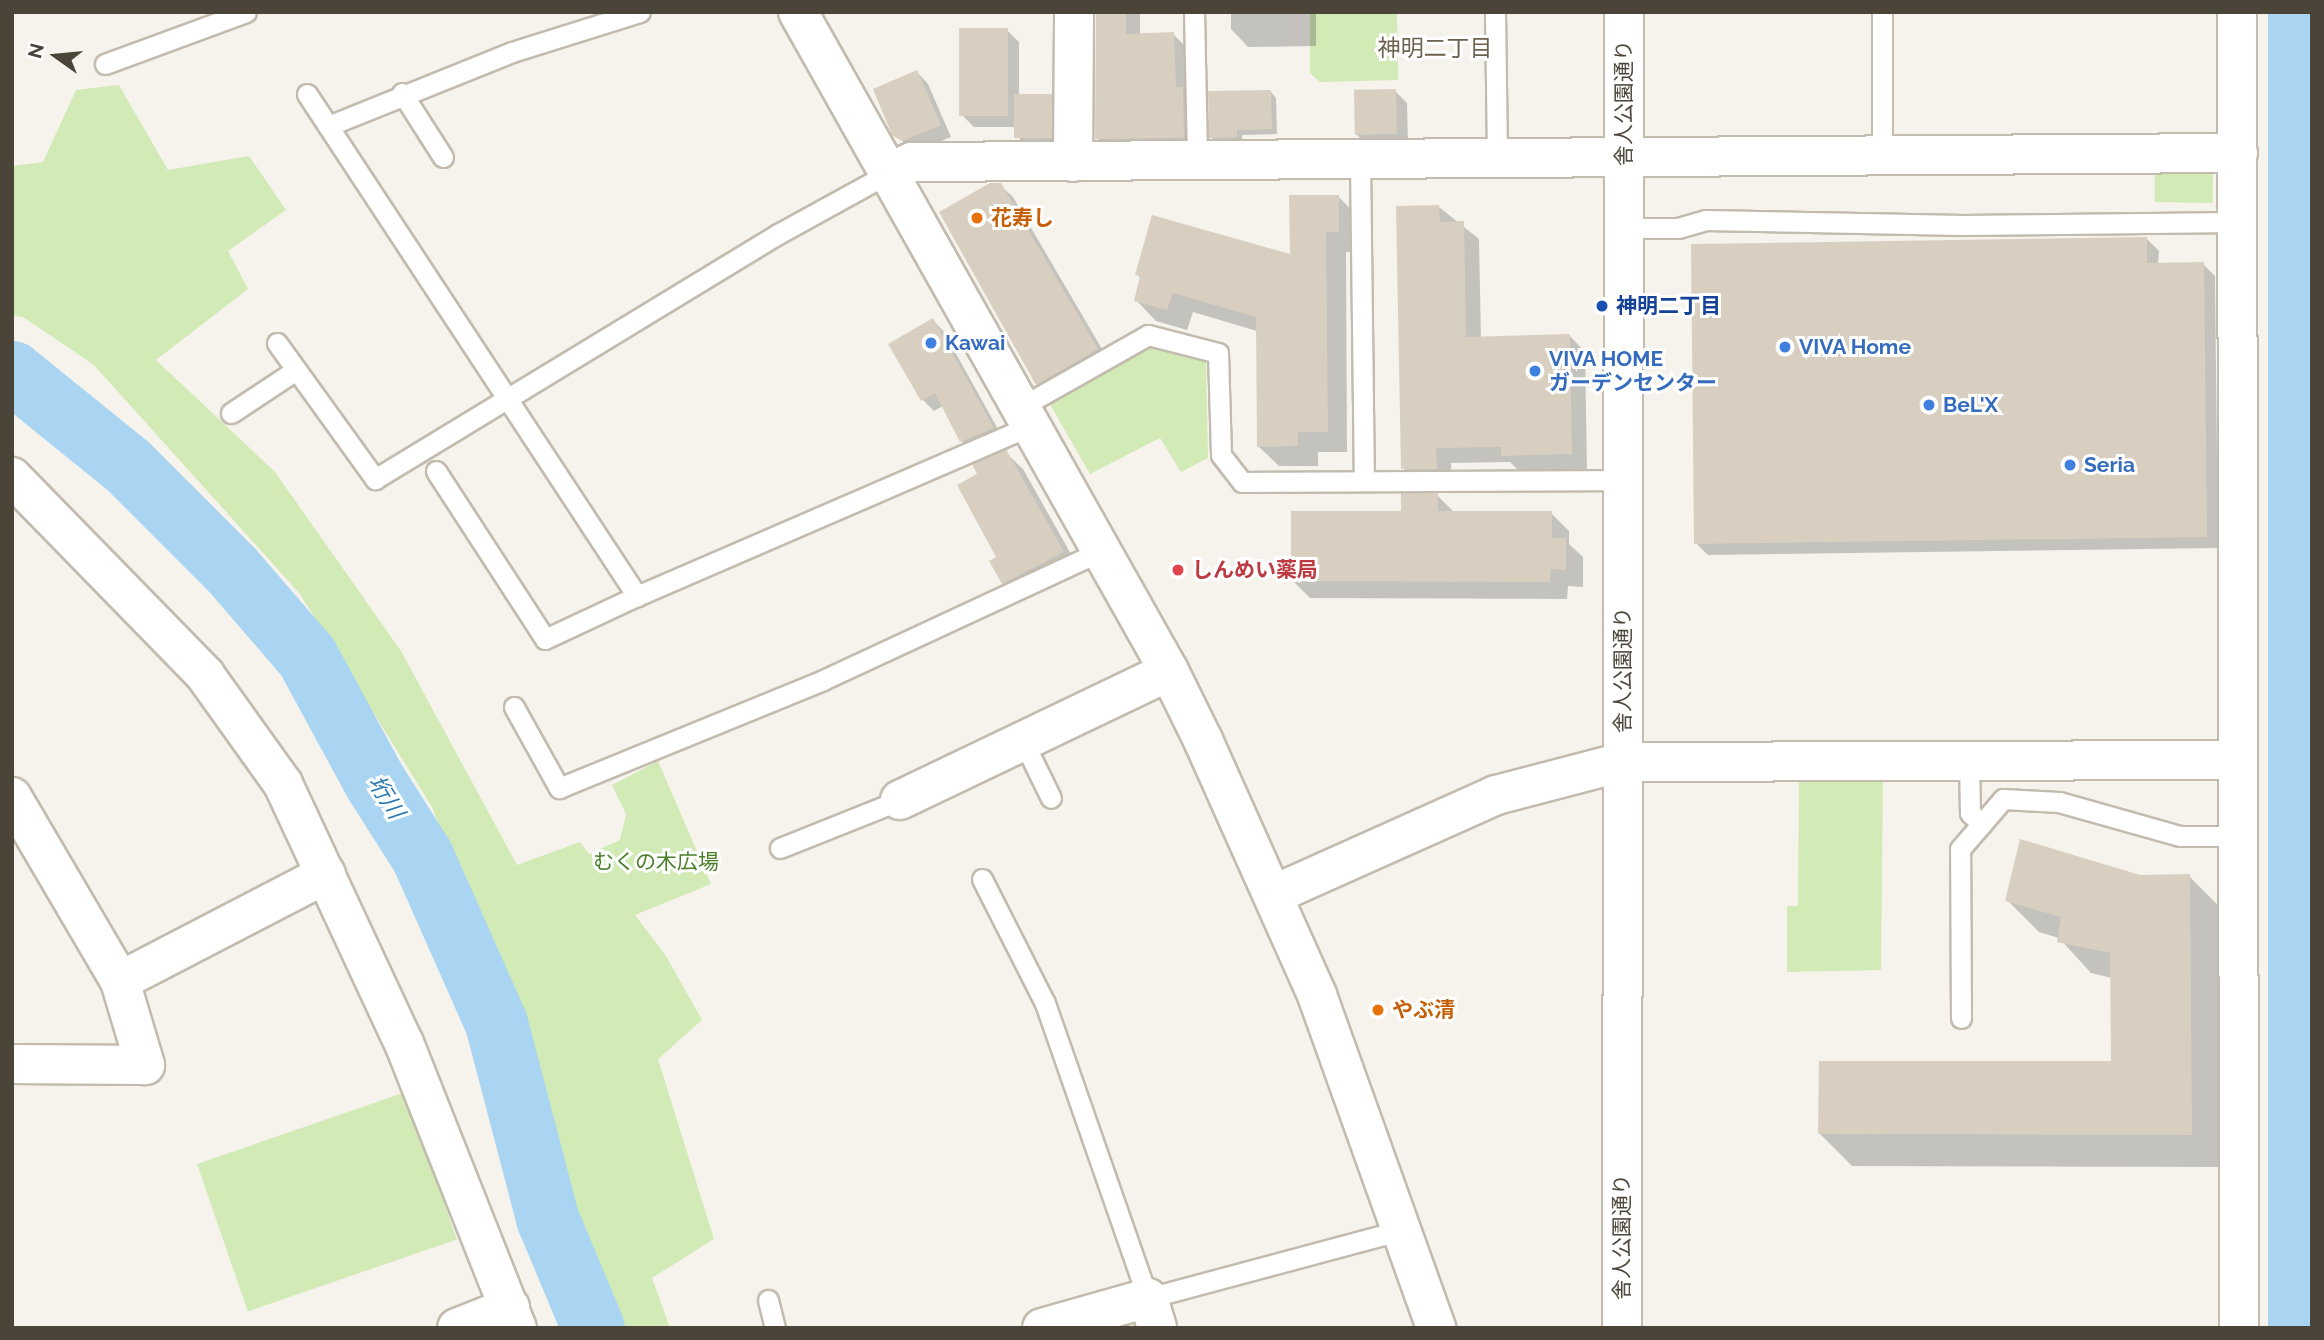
<!DOCTYPE html>
<html>
<head>
<meta charset="utf-8">
<style>
  body { margin:0 }
  #map { position:relative; width:2324px; height:1340px; overflow:hidden; background:#f6f3ec; font-family:Raleway,"Noto Sans JP",sans-serif }
  div>[style] { position:absolute }
  .green>* { inset:0; background:#d2eab5; transform-origin:0 0 }
  .water>* { inset:0; background:#a9d4f2; transform-origin:0 0 }
  .shadow>* { inset:0; background:#0003 }
  .river>* { height:63px; margin:-31.5px; padding:0 31.5px; transform-origin:31.5px; border-radius:31.5px; background:#a9d4f2 }
  .building>* { inset:0; background:#d8cfc1; transform-origin:0 0 }
  .roads { filter:drop-shadow(2px 0 #c2bbae) drop-shadow(-2px 0 #c2bbae) drop-shadow(0 2px #c2bbae) drop-shadow(0 -2px #c2bbae) }
  .service>* { height:19px; margin:-9.5px; padding:0 9.5px; transform-origin:9.5px; border-radius:9.5px; background:#fff }
  .minor>* { height:38px; margin:-19px; padding:0 19px; transform-origin:19px; border-radius:19px; background:#fff }
  .tertiary>* { height:38px; margin:-19px; padding:0 19px; transform-origin:19px; border-radius:19px; background:#fff }
  .dots>* { width:19px; height:19px; translate:-50% -50%; box-sizing:border-box; border:4px solid #fff; border-radius:50% }
  span { translate:-50% -50%; white-space:nowrap; text-align:center; line-height:1.15; -webkit-text-stroke:6px #fff; paint-order:stroke }
  .street-label { font-size:21px; color:#4b4439 }
  .food-label { font-size:21px; color:#c56008; font-weight:700 }
  .left { translate:0 -50%; text-align:left }
  .transit-label { font-size:21px; color:#164399; font-weight:700 }
  .shop-label { font-size:21px; color:#366cbe; font-weight:700 }
  .health-label { font-size:21px; color:#be3a42; font-weight:700 }
  .park-label { font-size:21px; color:#4a7f2a }
  .neighbourhood-label { font-size:23px; color:#6e6250 }
  .water-label { font-size:23px; color:#2e7ab2; font-style:italic }
  .frame { position:absolute; inset:0; border:14px solid #4b4439; pointer-events:none }
  .north { position:absolute; left:21px; top:21px; width:70px; height:70px; -webkit-text-stroke:5px #fff; paint-order:stroke; rotate:285deg; font-size:19px; font-weight:700; line-height:28px; text-align:center; color:#4b4439 }
  .north::after { content:''; display:block; margin:auto; width:24px; height:32px; background:#4b4439; clip-path:polygon(50% 0,100% 100%,50% 72%,0 100%) }
</style>
</head>
<body>
<div id="map">
  <div class="green">
    <div style="clip-path:polygon(1310px 12px,1397px 12px,1398px 80px,1320px 82px,1310px 73px)"></div>
    <div style="clip-path:polygon(119px 85px,168px 170px,249px 156px,286px 210px,228px 251px,248px 289px,156px 360px,275px 472px,401px 651px,517px 865px,580px 842px,589px 854px,620px 840px,626px 814px,612px 785px,658px 761px,711px 884px,635px 915px,666px 956px,702px 1020px,658px 1059px,714px 1239px,652px 1278px,670px 1328px,609px 1328px,481px 932px,432px 807px,300px 594px,94px 365px,23px 317px,12px 316px,12px 166px,43px 162px,76px 90px)"></div>
    <div style="left:2155px;top:173px;width:58px;height:29px;rotate:1deg"></div>
    <div style="clip-path:polygon(1146px 344px,1206px 361px,1208px 458px,1181px 472px,1160px 438px,1090px 474px,1047px 399px)"></div>
    <div style="clip-path:polygon(1883px 770px,1881px 970px,1787px 972px,1787px 906px,1798px 906px,1799px 772px)"></div>
    <div style="left:406px;top:1092px;width:156px;height:221px;rotate:71deg"></div>
  </div>
  <div class="water">
    <div style="left:2268px;top:12px;width:44px;height:1316px"></div>
  </div>
  <div class="shadow">
    <div style="clip-path:polygon(1098px 12px,1140px 12px,1140px 36px,1173px 34px,1188px 49px,1198px 152px,1111px 153px,1097px 138px)"></div>
    <div style="clip-path:polygon(1231px 12px,1316px 12px,1316px 46px,1248px 47px,1231px 29px)"></div>
    <div style="clip-path:polygon(1007px 30px,1019px 42px,1019px 96px,1051px 96px,1056px 102px,1056px 143px,1021px 143px,1016px 127px,974px 127px,962px 115px)"></div>
    <div style="clip-path:polygon(917px 72px,928px 84px,951px 137px,915px 152px,894px 134px)"></div>
    <div style="clip-path:polygon(1395px 91px,1407px 103px,1408px 145px,1368px 146px,1356px 134px)"></div>
    <div style="clip-path:polygon(1271px 92px,1276px 98px,1277px 134px,1242px 135px,1242px 142px,1216px 142px,1211px 137px)"></div>
    <div style="clip-path:polygon(1000px 185px,1013px 197px,1109px 361px,1049px 395px,1037px 383px)"></div>
    <div style="clip-path:polygon(1338px 196px,1358px 217px,1359px 252px,1346px 252px,1347px 452px,1318px 452px,1318px 466px,1279px 466px,1258px 446px,1257px 331px,1193px 312px,1187px 330px,1156px 321px,1136px 300px,1141px 279px,1137px 274px,1291px 257px)"></div>
    <div style="clip-path:polygon(1439px 207px,1479px 239px,1481px 338px,1570px 336px,1585px 352px,1587px 469px,1519px 471px,1510px 462px,1451px 463px,1452px 484px,1418px 484px,1403px 468px)"></div>
    <div style="clip-path:polygon(2147px 239px,2159px 251px,2158px 264px,2203px 264px,2215px 276px,2218px 548px,1708px 555px,1696px 543px)"></div>
    <div style="clip-path:polygon(933px 320px,944px 332px,1004px 440px,974px 453px,962px 441px,943px 406px,934px 411px,923px 400px)"></div>
    <div style="clip-path:polygon(1005px 452px,1023px 469px,1080px 570px,1021px 600px,1003px 583px,998px 558px)"></div>
    <div style="clip-path:polygon(1437px 495px,1455px 513px,1551px 513px,1569px 531px,1569px 544px,1583px 557px,1583px 587px,1568px 586px,1567px 599px,1310px 598px,1293px 581px)"></div>
    <div style="clip-path:polygon(2189px 876px,2221px 908px,2223px 1167px,1852px 1166px,1820px 1134px,2112px 1063px,2112px 978px,2091px 973px,2059px 938px,2039px 932px,2007px 900px,2139px 877px)"></div>
  </div>
  <div class="river">
    <div style="left:12px;top:372px;width:149px;rotate:39deg"></div>
    <div style="left:128px;top:466px;width:147px;rotate:45deg"></div>
    <div style="left:232px;top:570px;width:115px;rotate:49.2deg"></div>
    <div style="left:307px;top:657px;width:142px;rotate:61.5deg"></div>
    <div style="left:375px;top:782px;width:88px;rotate:57.6deg"></div>
    <div style="left:422px;top:856px;width:183px;rotate:66.1deg"></div>
    <div style="left:496px;top:1023px;width:202px;rotate:75.3deg"></div>
    <div style="left:547px;top:1218px;width:119px;rotate:67.3deg"></div>
  </div>
  <div class="building">
    <div style="clip-path:polygon(1096px 12px,1126px 12px,1126px 34px,1174px 32px,1176px 87px,1183px 87px,1184px 138px,1095px 139px)"></div>
    <div style="left:1008px;top:28px;width:88px;height:49px;rotate:90deg"></div>
    <div style="clip-path:polygon(917px 70px,941px 125px,902px 141px,892px 135px,873px 89px)"></div>
    <div style="left:1396px;top:89px;width:45px;height:42px;rotate:89deg"></div>
    <div style="clip-path:polygon(1271px 90px,1272px 129px,1237px 130px,1237px 137px,1209px 138px,1208px 91px)"></div>
    <div style="left:1014px;top:94px;width:38px;height:44px"></div>
    <div style="clip-path:polygon(990px 183px,1001px 183px,1098px 349px,1036px 385px,939px 212px)"></div>
    <div style="clip-path:polygon(1289px 195px,1339px 195px,1339px 232px,1326px 232px,1328px 432px,1298px 432px,1298px 446px,1257px 447px,1256px 317px,1173px 293px,1167px 310px,1134px 301px,1140px 276px,1135px 275px,1152px 215px,1290px 254px)"></div>
    <div style="clip-path:polygon(1439px 205px,1440px 222px,1464px 221px,1466px 337px,1570px 334px,1572px 454px,1501px 456px,1501px 447px,1436px 448px,1437px 469px,1401px 469px,1396px 206px)"></div>
    <div style="clip-path:polygon(2147px 237px,2147px 263px,2204px 262px,2207px 537px,1694px 544px,1691px 244px)"></div>
    <div style="clip-path:polygon(933px 318px,994px 428px,960px 442px,935px 393px,921px 401px,888px 344px)"></div>
    <div style="clip-path:polygon(1006px 449px,1064px 552px,1002px 584px,989px 561px,996px 557px,957px 485px,977px 474px,972px 464px)"></div>
    <div style="clip-path:polygon(1401px 493px,1438px 493px,1438px 511px,1552px 511px,1552px 538px,1566px 538px,1566px 570px,1551px 569px,1550px 582px,1291px 581px,1291px 511px,1401px 511px)"></div>
    <div style="clip-path:polygon(2020px 839px,2140px 875px,2190px 874px,2192px 1135px,1818px 1134px,1819px 1061px,2111px 1061px,2110px 953px,2057px 942px,2061px 917px,2005px 901px)"></div>
  </div>
  <div class="roads">
    <div class="service">
      <div style="left:1194px;top:12px;width:149px;rotate:88.8deg"></div>
      <div style="left:1495px;top:12px;width:149px;rotate:89.2deg"></div>
      <div style="left:105px;top:64px;width:150px;rotate:-20.2deg"></div>
      <div style="left:402px;top:93px;width:76px;rotate:57.4deg"></div>
      <div style="left:307px;top:94px;width:601px;rotate:56.68deg"></div>
      <div style="left:637px;top:596px;width:427px;rotate:-23.4deg"></div>
      <div style="left:328px;top:126px;width:198px;rotate:-21.9deg"></div>
      <div style="left:512px;top:52px;width:134px;rotate:-17.4deg"></div>
      <div style="left:1882px;top:152px;width:140px;rotate:-90deg"></div>
      <div style="left:1360px;top:160px;width:321px;rotate:89.3deg"></div>
      <div style="left:1624px;top:228px;width:54px"></div>
      <div style="left:1678px;top:228px;width:29px;rotate:-16deg"></div>
      <div style="left:1706px;top:220px;width:257px;rotate:1.1deg"></div>
      <div style="left:1963px;top:225px;width:275px;rotate:-0.6deg"></div>
      <div style="left:277px;top:343px;width:168px;rotate:54.2deg"></div>
      <div style="left:375px;top:479px;width:472px;rotate:-31.3deg"></div>
      <div style="left:778px;top:234px;width:127px;rotate:-28.8deg"></div>
      <div style="left:1019px;top:408px;width:148px;rotate:-29.5deg"></div>
      <div style="left:1148px;top:335px;width:72px;rotate:14.4deg"></div>
      <div style="left:1218px;top:353px;width:102px;rotate:88.3deg"></div>
      <div style="left:1221px;top:455px;width:34px;rotate:52deg"></div>
      <div style="left:1242px;top:482px;width:380px;rotate:-0.3deg"></div>
      <div style="left:231px;top:413px;width:78px;rotate:-33.5deg"></div>
      <div style="left:436px;top:471px;width:200px;rotate:57deg"></div>
      <div style="left:545px;top:639px;width:102px;rotate:-25.1deg"></div>
      <div style="left:514px;top:707px;width:93px;rotate:60.9deg"></div>
      <div style="left:559px;top:788px;width:285px;rotate:-22.2deg"></div>
      <div style="left:823px;top:680px;width:306px;rotate:-24.9deg"></div>
      <div style="left:1024px;top:743px;width:61px;rotate:63.9deg"></div>
      <div style="left:1969px;top:761px;width:52px;rotate:88.9deg"></div>
      <div style="left:1970px;top:813px;width:16px;rotate:43deg"></div>
      <div style="left:780px;top:848px;width:129px;rotate:-21.8deg"></div>
      <div style="left:982px;top:879px;width:139px;rotate:63.1deg"></div>
      <div style="left:1045px;top:1003px;width:312px;rotate:70.8deg"></div>
      <div style="left:1148px;top:1298px;width:263px;rotate:-15deg"></div>
      <div style="left:1961px;top:1018px;width:169px;rotate:-90.3deg"></div>
      <div style="left:1960px;top:849px;width:66px;rotate:-49.3deg"></div>
      <div style="left:2003px;top:799px;width:56px;rotate:3.1deg"></div>
      <div style="left:2059px;top:802px;width:126px;rotate:15.7deg"></div>
      <div style="left:2180px;top:836px;width:58px"></div>
      <div style="left:768px;top:1300px;width:29px;rotate:76deg"></div>
    </div>
    <div class="minor">
      <div style="left:798px;top:12px;width:756px;rotate:60.62deg"></div>
      <div style="left:1169px;top:671px;width:77px;rotate:63.8deg"></div>
      <div style="left:1203px;top:740px;width:279px;rotate:65.9deg"></div>
      <div style="left:1317px;top:995px;width:354px;rotate:70.3deg"></div>
      <div style="left:1073px;top:162px;width:150px;rotate:-89.6deg"></div>
      <div style="left:889px;top:173px;width:25px;rotate:-26deg"></div>
      <div style="left:912px;top:162px;width:1326px;rotate:-0.39deg"></div>
      <div style="left:12px;top:477px;width:277px;rotate:45.7deg"></div>
      <div style="left:205px;top:675px;width:134px;rotate:54.4deg"></div>
      <div style="left:283px;top:784px;width:286px;rotate:65deg"></div>
      <div style="left:404px;top:1043px;width:307px;rotate:68.4deg"></div>
      <div style="left:12px;top:797px;width:213px;rotate:59.6deg"></div>
      <div style="left:120px;top:981px;width:88px;rotate:73.4deg"></div>
      <div style="left:145px;top:1065px;width:133px;rotate:-179.6deg"></div>
      <div style="left:900px;top:800px;width:298px;rotate:-25.6deg"></div>
      <div style="left:1275px;top:894px;width:242px;rotate:-24.1deg"></div>
      <div style="left:1496px;top:795px;width:131px;rotate:-14.6deg"></div>
      <div style="left:1623px;top:762px;width:614px;rotate:-0.19deg"></div>
      <div style="left:120px;top:981px;width:232px;rotate:-27.4deg"></div>
      <div style="left:457px;top:1328px;width:57px;rotate:-21.6deg"></div>
      <div style="left:1042px;top:1328px;width:110px;rotate:-15.8deg"></div>
      <div style="left:1148px;top:1298px;width:31px;rotate:73deg"></div>
    </div>
    <div class="tertiary">
      <div style="left:2237px;top:12px;width:1316px;rotate:89.91deg"></div>
      <div style="left:1622px;top:1328px;width:1316px;rotate:-89.91deg"></div>
    </div>
  </div>
  <div class="dots">
    <div style="left:977px;top:218px;background:#e8710a"></div>
    <div style="left:1602px;top:306px;background:#1a4fb4"></div>
    <div style="left:931px;top:343px;background:#3f7fe0"></div>
    <div style="left:1785px;top:347px;background:#3f7fe0"></div>
    <div style="left:1535px;top:371px;background:#3f7fe0"></div>
    <div style="left:1929px;top:405px;background:#3f7fe0"></div>
    <div style="left:2070px;top:465px;background:#3f7fe0"></div>
    <div style="left:1178px;top:570px;background:#e0444e"></div>
    <div style="left:1378px;top:1010px;background:#e8710a"></div>
  </div>
  <div class="street-label">
    <span style="left:1624px;top:103px;rotate:-90deg">舎人公園通り</span>
    <span style="left:1623px;top:670px;rotate:-90deg">舎人公園通り</span>
    <span style="left:1622px;top:1237px;rotate:-90deg">舎人公園通り</span>
  </div>
  <div class="food-label">
    <span class="left" style="left:991px;top:218px">花寿し</span>
    <span class="left" style="left:1392px;top:1010px">やぶ清</span>
  </div>
  <div class="transit-label">
    <span class="left" style="left:1616px;top:306px">神明二丁目</span>
  </div>
  <div class="shop-label">
    <span class="left" style="left:945px;top:343px">Kawai</span>
    <span class="left" style="left:1799px;top:347px">VIVA Home</span>
    <span class="left" style="left:1549px;top:371px">VIVA HOME<br>ガーデンセンター</span>
    <span class="left" style="left:1943px;top:405px">BeL'X</span>
    <span class="left" style="left:2084px;top:465px">Seria</span>
  </div>
  <div class="health-label">
    <span class="left" style="left:1192px;top:570px">しんめい薬局</span>
  </div>
  <div class="park-label">
    <span style="left:656px;top:862px">むくの木広場</span>
  </div>
  <div class="neighbourhood-label">
    <span style="left:1435px;top:48px">神明二丁目</span>
  </div>
  <div class="water-label">
    <span style="left:386px;top:797px;rotate:58deg">垳川</span>
  </div>
  <div class="frame"></div>
  <div class="north">N</div>
</div>
</body>
</html>
